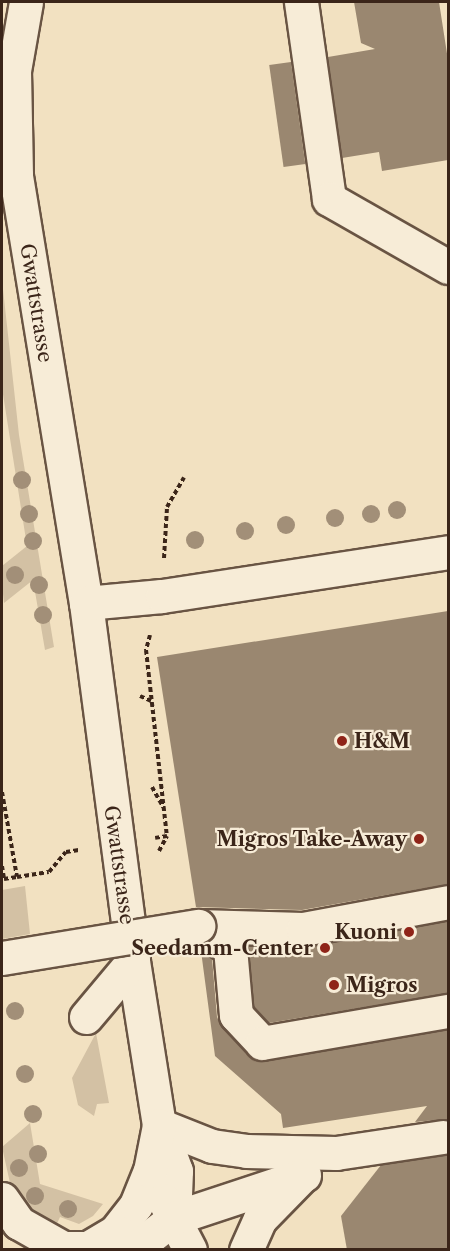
<!DOCTYPE html>
<html>
<head>
<meta charset="utf-8">
<style>
  body { margin:0 }
  #map { position:relative; width:450px; height:1251px; overflow:hidden; background:#f2e1c1; font-family:"Libre Caslon Text",serif }
  div>[style] { position:absolute }
  .green>* { inset:0; background:#d3c1a4 }
  .building>* { inset:0; background:#9a8770; transform-origin:0 0 }
  .path>* { height:4px; margin-top:-2px; transform-origin:0; background:repeating-linear-gradient(90deg,#3b2519 0 4.5px,transparent 0 7.5px) }
  .roads { filter:drop-shadow(2px 0 #695443) drop-shadow(-2px 0 #695443) drop-shadow(0 2px #695443) drop-shadow(0 -2px #695443) }
  .minor>* { height:33px; margin:-16.5px; padding:0 16.5px; transform-origin:16.5px; border-radius:16.5px; background:#f7ecd7 }
  .bridges { filter:drop-shadow(2px 0 #695443) drop-shadow(-2px 0 #695443) drop-shadow(0 2px #695443) drop-shadow(0 -2px #695443) }
  .minor-bridge>* { height:33px; margin:-16.5px; padding:0 16.5px; transform-origin:16.5px; border-radius:16.5px; background:#f7ecd7 }
  .trees>* { width:18px; height:18px; margin:-9px; border-radius:50%; background:#a28f78 }
  .dots>* { width:16px; height:16px; translate:-50% -50%; box-sizing:border-box; border:3px solid #f7ecd7; border-radius:50% }
  span { translate:-50% -50%; white-space:nowrap; text-align:center; line-height:1.15; -webkit-text-stroke:4.5px #f7ecd7; paint-order:stroke }
  .street-label { font-size:20px; color:#3b2519 }
  .poi-label { font-size:20px; color:#3b2519; font-weight:700 }
  .left { translate:0 -50%; text-align:left }
  .right { translate:-100% -50%; text-align:right }
  .frame { position:absolute; inset:0; border:3px solid #3b2519; pointer-events:none }
</style>
</head>
<body>
<div id="map">
  <div class="green">
    <div style="clip-path:polygon(2px 280px,19px 435px,54px 647px,45px 650px,33px 580px,4px 603px,2px 585px,2px 566px,27px 546px,2px 388px)"></div>
    <div style="clip-path:polygon(25px 886px,30px 934px,2px 939px,2px 890px)"></div>
    <div style="clip-path:polygon(96px 1033px,109px 1103px,97px 1104px,94px 1116px,78px 1105px,72px 1078px)"></div>
    <div style="clip-path:polygon(30px 1123px,40px 1184px,103px 1204px,93px 1216px,79px 1224px,60px 1217px,54px 1230px,25px 1204px,10px 1183px,2px 1147px)"></div>
  </div>
  <div class="building">
    <div style="clip-path:polygon(354px 2px,439px 2px,448px 60px,448px 160px,382px 171px,379px 152px,342px 158px,328px 57px,375px 49px,361px 43px)"></div>
    <div style="left:291px;top:62px;width:103px;height:22px;rotate:82deg"></div>
    <div style="clip-path:polygon(448px 611px,448px 884px,302px 910px,196px 907px,157px 657px)"></div>
    <div style="clip-path:polygon(448px 921px,448px 993px,269px 1023px,254px 1007px,249px 946px,306px 947px)"></div>
    <div style="clip-path:polygon(201px 951px,212px 958px,217px 1017px,222px 1027px,257px 1061px,448px 1030px,448px 1119px,415px 1122px,427px 1106px,283px 1128px,281px 1114px,215px 1056px)"></div>
    <div style="clip-path:polygon(448px 1154px,448px 1250px,347px 1250px,341px 1216px,381px 1165px)"></div>
  </div>
  <div class="path">
    <div style="left:164px;top:558px;width:51px;rotate:-86.6deg"></div>
    <div style="left:167px;top:507px;width:34px;rotate:-60deg"></div>
    <div style="left:150px;top:635px;width:16px;rotate:105deg"></div>
    <div style="left:146px;top:650px;width:187px;rotate:83.6deg"></div>
    <div style="left:167px;top:836px;width:12px;rotate:171deg"></div>
    <div style="left:140px;top:696px;width:12px;rotate:24deg"></div>
    <div style="left:152px;top:787px;width:23px;rotate:61deg"></div>
    <div style="left:2px;top:792px;width:86px;rotate:80deg"></div>
    <div style="left:17px;top:877px;width:32px;rotate:-9deg"></div>
    <div style="left:49px;top:872px;width:26px;rotate:-50deg"></div>
    <div style="left:66px;top:852px;width:13px;rotate:-9deg"></div>
    <div style="left:159px;top:851px;width:17px;rotate:-62deg"></div>
    <div style="left:2px;top:866px;width:13px;rotate:81deg"></div>
    <div style="left:4px;top:879px;width:13px;rotate:-9deg"></div>
  </div>
  <div class="roads">
    <div class="minor">
      <div style="left:26px;top:2px;width:70px;rotate:99.9deg"></div>
      <div style="left:14px;top:71px;width:105px;rotate:88.9deg"></div>
      <div style="left:16px;top:176px;width:433px;rotate:80.7deg"></div>
      <div style="left:86px;top:603px;width:361px;rotate:82.5deg"></div>
      <div style="left:133px;top:961px;width:166px;rotate:81deg"></div>
      <div style="left:159px;top:1125px;width:49px;rotate:69.7deg"></div>
      <div style="left:176px;top:1171px;width:47px;rotate:92.4deg"></div>
      <div style="left:301px;top:2px;width:199px;rotate:81.9deg"></div>
      <div style="left:329px;top:199px;width:137px;rotate:29.7deg"></div>
      <div style="left:86px;top:603px;width:76px;rotate:-5.3deg"></div>
      <div style="left:162px;top:596px;width:289px;rotate:-8.7deg"></div>
      <div style="left:198px;top:926px;width:39px;rotate:35deg"></div>
      <div style="left:230px;top:948px;width:67px;rotate:84.9deg"></div>
      <div style="left:236px;top:1015px;width:38px;rotate:47deg"></div>
      <div style="left:262px;top:1043px;width:189px;rotate:-9.8deg"></div>
      <div style="left:198px;top:926px;width:105px;rotate:1.6deg"></div>
      <div style="left:303px;top:929px;width:147px;rotate:-10.5deg"></div>
      <div style="left:86px;top:1017px;width:73px;rotate:-50deg"></div>
      <div style="left:159px;top:1125px;width:57px;rotate:21.6deg"></div>
      <div style="left:212px;top:1146px;width:34px;rotate:8deg"></div>
      <div style="left:246px;top:1151px;width:90px;rotate:1.3deg"></div>
      <div style="left:336px;top:1153px;width:108px;rotate:-8.5deg"></div>
      <div style="left:2px;top:1199px;width:29px;rotate:55deg"></div>
      <div style="left:19px;top:1223px;width:51px;rotate:29.6deg"></div>
      <div style="left:63px;top:1248px;width:25px"></div>
      <div style="left:88px;top:1248px;width:29px;rotate:-31deg"></div>
      <div style="left:164px;top:1200px;width:56px;rotate:62.5deg"></div>
      <div style="left:101px;top:1250px;width:57px;rotate:-52.1deg"></div>
      <div style="left:136px;top:1205px;width:37px;rotate:-68deg"></div>
      <div style="left:150px;top:1171px;width:47px;rotate:-78.9deg"></div>
      <div style="left:133px;top:1250px;width:52px;rotate:-38deg"></div>
      <div style="left:174px;top:1218px;width:137px;rotate:-18.3deg"></div>
      <div style="left:246px;top:1250px;width:34px;rotate:-66deg"></div>
      <div style="left:260px;top:1219px;width:57px;rotate:-45.7deg"></div>
    </div>
  </div>
  <div class="bridges">
    <div class="minor-bridge">
      <div style="left:2px;top:958px;width:199px;rotate:-9.3deg"></div>
    </div>
  </div>
  <div class="trees">
    <div style="left:22px;top:480px"></div>
    <div style="left:397px;top:510px"></div>
    <div style="left:29px;top:514px"></div>
    <div style="left:371px;top:514px"></div>
    <div style="left:335px;top:518px"></div>
    <div style="left:286px;top:525px"></div>
    <div style="left:245px;top:531px"></div>
    <div style="left:195px;top:540px"></div>
    <div style="left:33px;top:541px"></div>
    <div style="left:15px;top:575px"></div>
    <div style="left:39px;top:585px"></div>
    <div style="left:43px;top:615px"></div>
    <div style="left:15px;top:1011px"></div>
    <div style="left:25px;top:1074px"></div>
    <div style="left:33px;top:1114px"></div>
    <div style="left:38px;top:1154px"></div>
    <div style="left:19px;top:1168px"></div>
    <div style="left:35px;top:1196px"></div>
    <div style="left:68px;top:1209px"></div>
  </div>
  <div class="dots">
    <div style="left:342px;top:741px;background:#8f2418"></div>
    <div style="left:419px;top:839px;background:#8f2418"></div>
    <div style="left:409px;top:932px;background:#8f2418"></div>
    <div style="left:325px;top:948px;background:#8f2418"></div>
    <div style="left:334px;top:985px;background:#8f2418"></div>
  </div>
  <div class="street-label">
    <span style="left:36px;top:303px;rotate:81deg">Gwattstrasse</span>
    <span style="left:119px;top:865px;rotate:82deg">Gwattstrasse</span>
  </div>
  <div class="poi-label">
    <span class="left" style="left:354px;top:741px">H&amp;M</span>
    <span class="right" style="left:407px;top:839px">Migros Take-Away</span>
    <span class="right" style="left:397px;top:932px">Kuoni</span>
    <span class="right" style="left:313px;top:948px">Seedamm-Center</span>
    <span class="left" style="left:346px;top:985px">Migros</span>
  </div>
  <div class="frame"></div>
</div>
</body>
</html>
